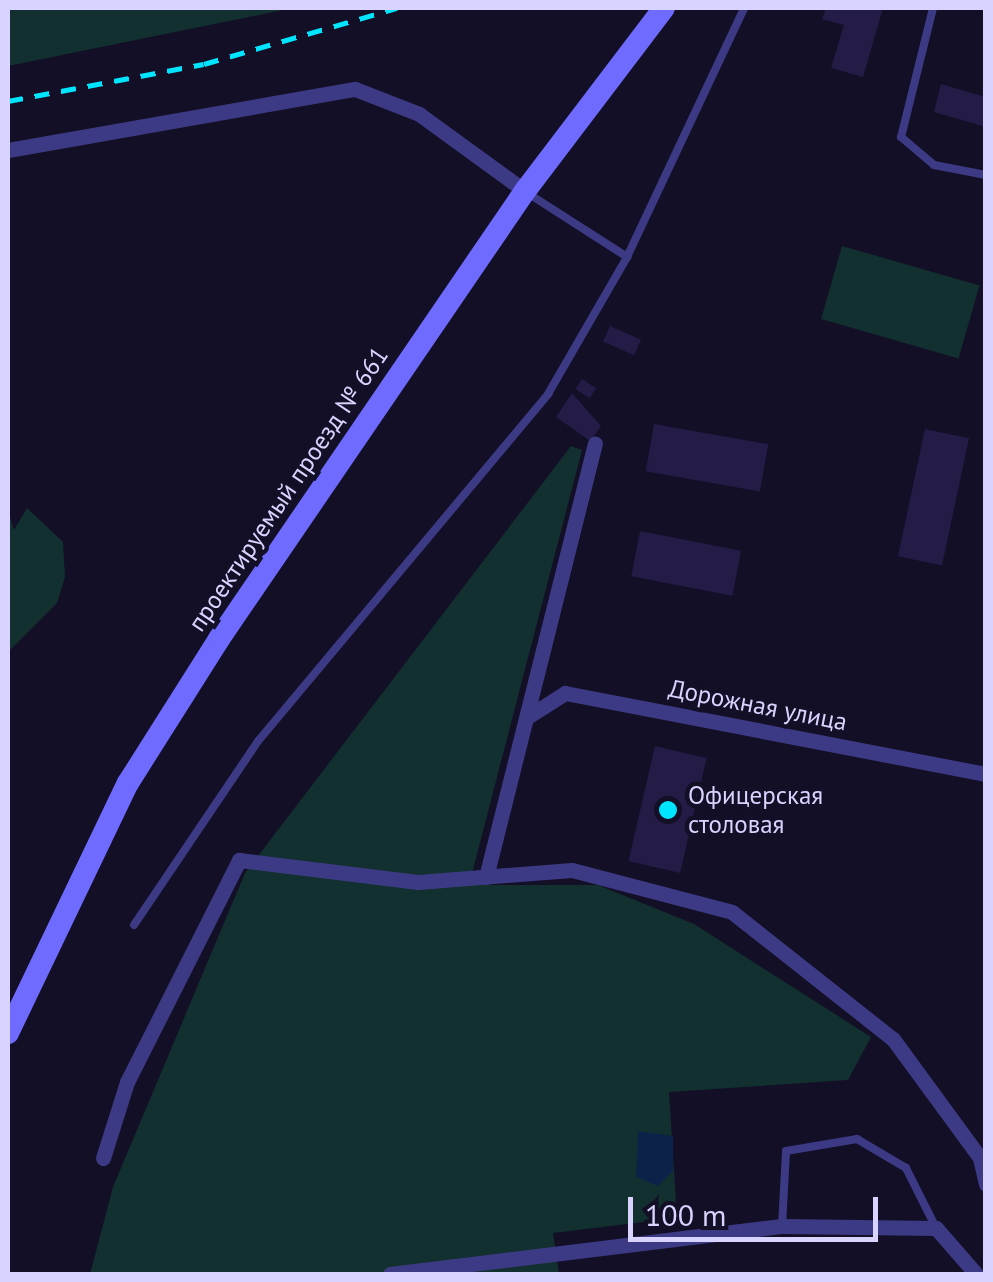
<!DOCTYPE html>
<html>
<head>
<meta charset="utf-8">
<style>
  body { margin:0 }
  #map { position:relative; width:993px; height:1282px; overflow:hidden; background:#130f26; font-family:"PT Sans",sans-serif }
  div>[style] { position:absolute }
  .green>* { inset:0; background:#12302f; transform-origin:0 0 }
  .water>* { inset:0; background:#0c2248 }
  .building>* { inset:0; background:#241b47; transform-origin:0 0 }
  .service>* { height:8px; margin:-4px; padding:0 4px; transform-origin:4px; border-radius:4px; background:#3d3a85 }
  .minor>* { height:15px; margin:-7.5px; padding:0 7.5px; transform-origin:7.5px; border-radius:7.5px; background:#3d3a85 }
  .secondary>* { height:22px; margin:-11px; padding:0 11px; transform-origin:11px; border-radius:11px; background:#6f6bff }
  .rail>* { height:5px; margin-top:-2.5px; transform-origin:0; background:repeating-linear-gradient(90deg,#00e5ff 0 15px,transparent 0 27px) }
  .dots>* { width:28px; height:28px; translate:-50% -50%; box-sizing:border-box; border:5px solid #130f26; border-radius:50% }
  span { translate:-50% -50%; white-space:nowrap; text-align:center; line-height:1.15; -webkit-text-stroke:9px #130f26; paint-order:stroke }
  .street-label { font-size:25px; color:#d9d4ff }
  .poi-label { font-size:25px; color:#d9d4ff }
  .left { translate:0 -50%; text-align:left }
  .frame { position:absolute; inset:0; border:10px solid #d9d4ff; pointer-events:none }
  .scale { position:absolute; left:628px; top:1197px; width:250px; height:45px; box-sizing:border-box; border:5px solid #d9d4ff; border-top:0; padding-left:12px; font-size:30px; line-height:35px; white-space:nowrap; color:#d9d4ff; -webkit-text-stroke:8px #130f26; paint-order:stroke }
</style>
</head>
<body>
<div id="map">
  <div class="green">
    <div style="clip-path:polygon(8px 8px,293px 8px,8px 66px)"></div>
    <div style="left:842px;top:246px;width:143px;height:76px;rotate:16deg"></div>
    <div style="clip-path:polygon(571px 446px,582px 450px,469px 885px,598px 885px,694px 924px,871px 1037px,848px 1080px,669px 1092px,677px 1218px,553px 1233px,559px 1274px,90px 1274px,113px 1187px,245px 873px)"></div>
    <div style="clip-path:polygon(27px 508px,63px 542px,65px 577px,57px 603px,8px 652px,8px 510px,14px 530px)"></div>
  </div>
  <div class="water">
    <div style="clip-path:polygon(638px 1131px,673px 1136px,673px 1171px,658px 1186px,636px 1177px)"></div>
  </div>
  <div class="building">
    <div style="clip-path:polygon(826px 8px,883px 8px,863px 77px,831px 68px,844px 25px,822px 19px)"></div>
    <div style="clip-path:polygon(941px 84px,986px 97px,986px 127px,934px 112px)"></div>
    <div style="left:610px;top:326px;width:34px;height:17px;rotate:24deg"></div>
    <div style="left:582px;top:379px;width:17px;height:12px;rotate:33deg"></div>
    <div style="clip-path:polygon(572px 393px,601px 426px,590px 441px,556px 417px)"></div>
    <div style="left:654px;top:424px;width:116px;height:48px;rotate:10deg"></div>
    <div style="left:925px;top:429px;width:45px;height:130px;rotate:12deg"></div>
    <div style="left:640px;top:531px;width:103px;height:46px;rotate:11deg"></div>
    <div style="left:655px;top:746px;width:53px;height:118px;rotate:13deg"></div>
  </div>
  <div class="service">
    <div style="left:933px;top:8px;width:133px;rotate:103.9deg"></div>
    <div style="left:901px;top:137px;width:43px;rotate:40.3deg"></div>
    <div style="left:934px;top:165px;width:53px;rotate:10.9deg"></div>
    <div style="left:529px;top:194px;width:117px;rotate:32.7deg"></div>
    <div style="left:134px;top:925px;width:223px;rotate:-56deg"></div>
    <div style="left:259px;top:740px;width:451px;rotate:-50.1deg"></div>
    <div style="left:548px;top:394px;width:158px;rotate:-60deg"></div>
    <div style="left:627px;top:257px;width:275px;rotate:-64.8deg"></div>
    <div style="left:782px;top:1226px;width:75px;rotate:-86.9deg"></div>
    <div style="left:786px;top:1151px;width:72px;rotate:-9.6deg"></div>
    <div style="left:857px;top:1139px;width:57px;rotate:30.6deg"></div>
    <div style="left:906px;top:1168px;width:67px;rotate:63.4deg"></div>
  </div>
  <div class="minor">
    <div style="left:8px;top:150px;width:352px;rotate:-10deg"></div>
    <div style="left:355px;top:89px;width:69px;rotate:21.3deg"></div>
    <div style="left:419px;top:114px;width:131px;rotate:36deg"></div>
    <div style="left:529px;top:716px;width:43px;rotate:-32.6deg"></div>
    <div style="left:565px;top:693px;width:429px;rotate:10.9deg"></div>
    <div style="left:486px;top:877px;width:447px;rotate:-75.9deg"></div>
    <div style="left:103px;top:1158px;width:80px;rotate:-72.5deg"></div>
    <div style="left:127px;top:1082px;width:249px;rotate:-63.2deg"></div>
    <div style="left:239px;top:860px;width:180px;rotate:7deg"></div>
    <div style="left:418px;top:882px;width:154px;rotate:-4.5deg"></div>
    <div style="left:572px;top:870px;width:165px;rotate:14.7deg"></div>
    <div style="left:732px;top:912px;width:205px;rotate:38.3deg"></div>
    <div style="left:893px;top:1039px;width:147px;rotate:53.8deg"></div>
    <div style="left:980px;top:1158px;width:27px;rotate:77deg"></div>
    <div style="left:390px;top:1274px;width:395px;rotate:-7deg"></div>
    <div style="left:782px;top:1226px;width:154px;rotate:0.7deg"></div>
    <div style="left:936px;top:1228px;width:61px;rotate:49deg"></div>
  </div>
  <div class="secondary">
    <div style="left:8px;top:1033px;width:277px;rotate:-64.4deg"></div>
    <div style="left:128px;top:783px;width:170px;rotate:-57.7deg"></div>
    <div style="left:219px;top:639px;width:543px;rotate:-55.67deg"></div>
    <div style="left:525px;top:191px;width:230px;rotate:-52.8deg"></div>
  </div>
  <div class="rail">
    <div style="left:8px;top:101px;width:199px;rotate:-10.7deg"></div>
    <div style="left:204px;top:64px;width:201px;rotate:-16.2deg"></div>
  </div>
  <div class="dots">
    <div style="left:668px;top:810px;background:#00e5ff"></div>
  </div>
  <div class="street-label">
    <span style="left:288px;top:489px;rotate:-56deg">проектируемый проезд № 661</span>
    <span style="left:758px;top:705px;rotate:11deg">Дорожная улица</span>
  </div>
  <div class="poi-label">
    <span class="left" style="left:688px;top:810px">Офицерская<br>столовая</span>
  </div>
  <div class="frame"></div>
  <div class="scale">100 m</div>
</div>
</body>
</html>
